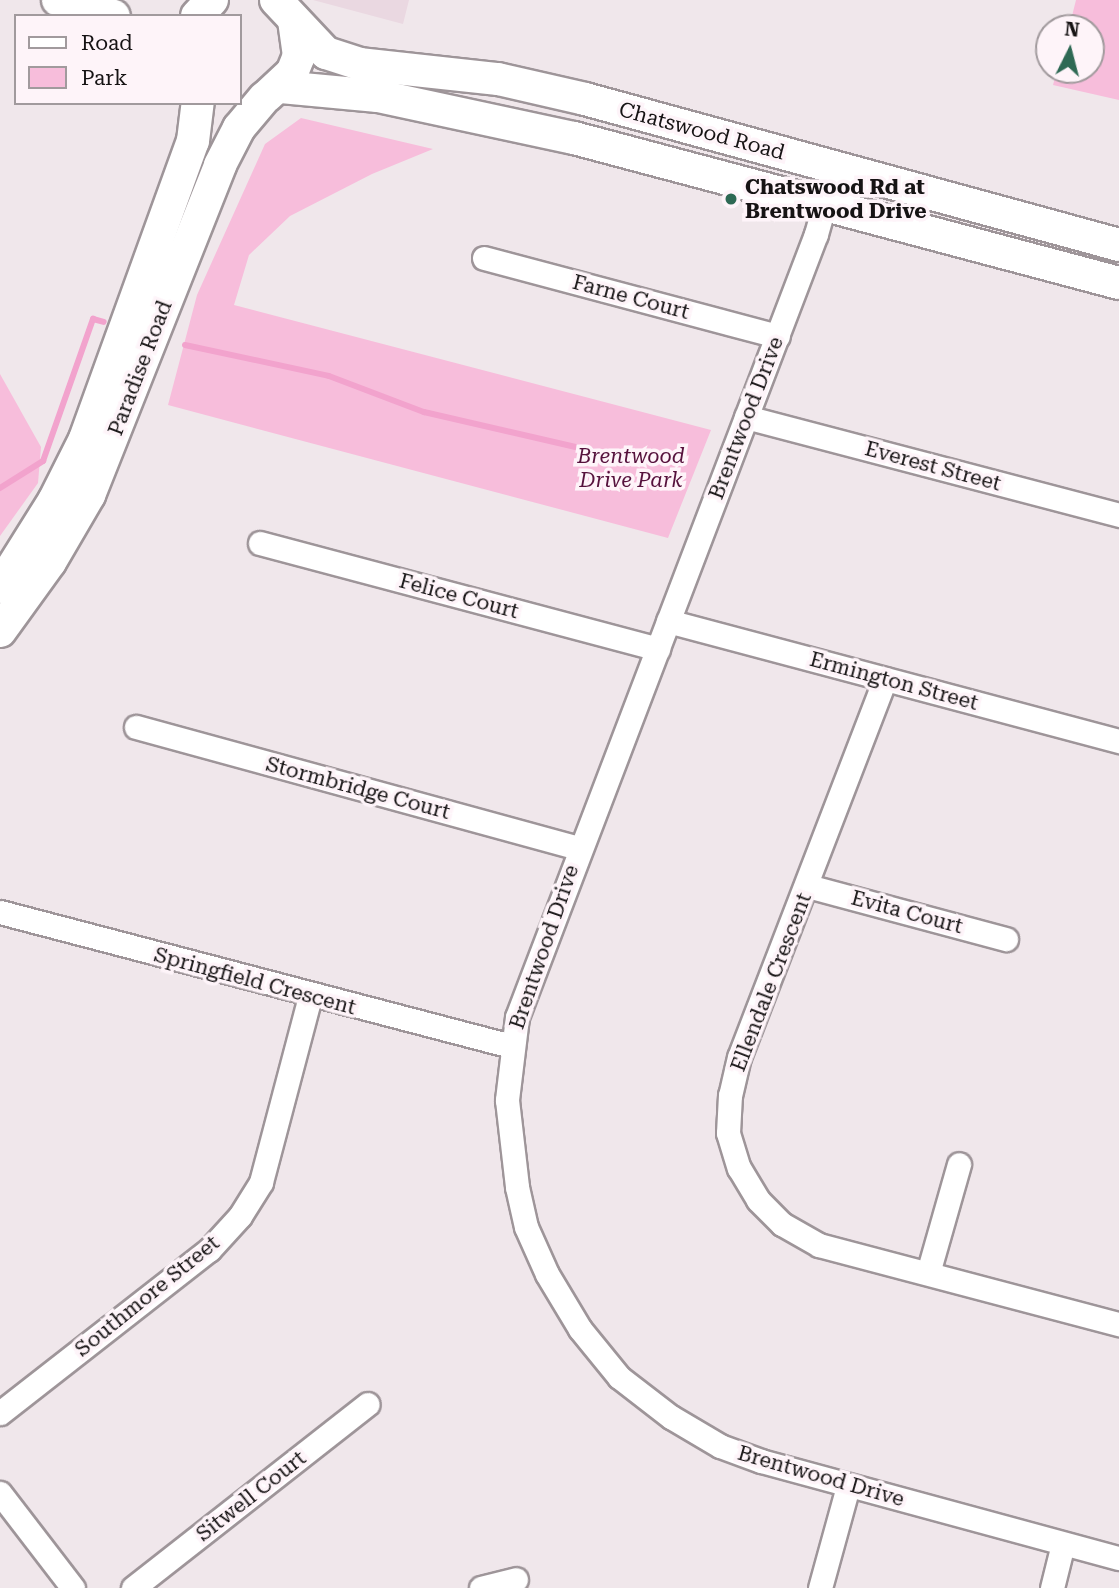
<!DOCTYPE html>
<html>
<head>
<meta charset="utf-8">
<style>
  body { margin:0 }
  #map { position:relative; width:1119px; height:1588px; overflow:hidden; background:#f0e7eb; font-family:"Roboto Serif",serif }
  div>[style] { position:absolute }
  .built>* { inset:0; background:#ead8e1 }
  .green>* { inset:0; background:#f7bddb }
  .stream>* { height:6px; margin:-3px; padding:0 3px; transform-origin:3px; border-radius:3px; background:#f2a3cd }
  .roads { filter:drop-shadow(2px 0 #9e9599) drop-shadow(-2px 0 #9e9599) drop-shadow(0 2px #9e9599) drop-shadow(0 -2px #9e9599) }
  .minor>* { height:23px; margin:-11.5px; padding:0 11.5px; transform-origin:11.5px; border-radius:11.5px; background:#fff }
  .secondary>* { height:32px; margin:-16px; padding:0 16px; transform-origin:16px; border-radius:16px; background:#fff }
  .dots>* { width:19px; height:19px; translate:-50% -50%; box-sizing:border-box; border:4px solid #fef4f9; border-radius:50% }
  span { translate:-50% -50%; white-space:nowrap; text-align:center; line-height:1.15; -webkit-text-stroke:7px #fef4f9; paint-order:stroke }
  .street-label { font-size:21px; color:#161314 }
  .poi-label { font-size:21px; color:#161314; font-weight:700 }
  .left { translate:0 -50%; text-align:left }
  .park-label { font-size:21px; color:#56123d; font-style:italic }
  .legend { position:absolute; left:14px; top:14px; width:228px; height:91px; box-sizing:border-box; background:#fef4f9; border:2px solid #a19a9d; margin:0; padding:9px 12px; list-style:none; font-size:21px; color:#161314 }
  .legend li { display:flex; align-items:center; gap:14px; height:35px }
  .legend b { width:35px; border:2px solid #a19a9d }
  .north { position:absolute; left:1035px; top:14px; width:70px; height:70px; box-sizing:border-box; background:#fef4f9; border:2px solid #a19a9d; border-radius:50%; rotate:6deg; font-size:19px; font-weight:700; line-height:28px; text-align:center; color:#161314 }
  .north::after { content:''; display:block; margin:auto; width:24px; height:32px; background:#2e6954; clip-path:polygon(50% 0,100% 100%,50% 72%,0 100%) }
</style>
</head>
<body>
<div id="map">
  <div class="built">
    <div style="clip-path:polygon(313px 0,409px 0,403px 24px)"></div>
  </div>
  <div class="green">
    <div style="clip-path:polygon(1076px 0,1119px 0,1119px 100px,1053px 85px,1057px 70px,1091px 70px,1091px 28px,1069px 28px)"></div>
    <div style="clip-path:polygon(301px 118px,433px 149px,372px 174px,290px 216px,249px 255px,234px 305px,711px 430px,668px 538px,168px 405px,197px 295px,265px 144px)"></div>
    <div style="clip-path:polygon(0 374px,41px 447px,38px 483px,0 536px)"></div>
  </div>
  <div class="stream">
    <div style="left:185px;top:345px;width:147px;rotate:12.1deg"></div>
    <div style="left:329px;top:376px;width:102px;rotate:20.8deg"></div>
    <div style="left:424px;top:412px;width:200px;rotate:13deg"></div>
    <div style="left:0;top:488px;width:51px;rotate:-32.1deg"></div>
    <div style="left:43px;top:461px;width:151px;rotate:-70.6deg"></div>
    <div style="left:93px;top:319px;width:11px;rotate:15deg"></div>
  </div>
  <div class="roads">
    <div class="minor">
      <div style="left:835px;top:167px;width:70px;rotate:105.8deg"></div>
      <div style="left:816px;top:234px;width:838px;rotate:110.9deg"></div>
      <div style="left:517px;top:1017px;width:84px;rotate:96.9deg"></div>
      <div style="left:507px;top:1100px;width:88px;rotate:83.4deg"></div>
      <div style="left:517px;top:1187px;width:41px;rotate:77.3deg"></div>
      <div style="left:526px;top:1227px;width:51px;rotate:65.9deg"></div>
      <div style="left:547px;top:1274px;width:64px;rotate:59deg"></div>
      <div style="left:580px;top:1329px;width:62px;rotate:50.9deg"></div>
      <div style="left:619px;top:1377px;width:66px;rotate:37.6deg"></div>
      <div style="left:671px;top:1417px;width:57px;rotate:30.6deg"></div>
      <div style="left:720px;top:1446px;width:44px;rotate:20.1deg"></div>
      <div style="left:761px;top:1461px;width:371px;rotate:15.2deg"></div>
      <div style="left:484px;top:258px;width:304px;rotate:14.9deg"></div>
      <div style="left:746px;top:417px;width:386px;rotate:14.7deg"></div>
      <div style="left:260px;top:543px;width:412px;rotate:14.9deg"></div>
      <div style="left:668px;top:621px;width:467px;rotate:14.9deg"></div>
      <div style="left:885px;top:679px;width:405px;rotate:111.1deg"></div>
      <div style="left:739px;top:1057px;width:39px;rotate:103deg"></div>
      <div style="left:730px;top:1095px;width:38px;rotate:93deg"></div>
      <div style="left:728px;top:1133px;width:37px;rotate:73deg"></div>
      <div style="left:739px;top:1168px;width:37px;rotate:59deg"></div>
      <div style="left:758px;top:1200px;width:34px;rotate:45deg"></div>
      <div style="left:782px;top:1224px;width:43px;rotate:29.6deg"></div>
      <div style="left:819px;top:1245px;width:310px;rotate:14.8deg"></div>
      <div style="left:136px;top:727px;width:459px;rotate:15.3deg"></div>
      <div style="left:808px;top:886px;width:205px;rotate:15deg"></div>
      <div style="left:0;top:912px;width:528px;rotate:14.69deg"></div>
      <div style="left:928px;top:1273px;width:113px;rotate:-74.1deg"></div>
      <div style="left:0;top:1413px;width:265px;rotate:-38deg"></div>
      <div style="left:209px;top:1250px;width:46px;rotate:-47.6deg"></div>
      <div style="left:240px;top:1216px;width:40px;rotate:-58deg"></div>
      <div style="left:261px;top:1182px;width:192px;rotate:-75.2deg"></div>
      <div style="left:0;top:1493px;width:120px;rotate:52.5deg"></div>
      <div style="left:133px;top:1588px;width:298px;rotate:-38.1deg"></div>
      <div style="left:481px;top:1588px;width:36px;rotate:-14deg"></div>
      <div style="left:820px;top:1588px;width:106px;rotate:-74.6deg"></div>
      <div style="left:1052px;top:1588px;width:45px;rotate:-76deg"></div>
    </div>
    <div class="secondary">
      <div style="left:58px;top:0;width:58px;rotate:15.9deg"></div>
      <div style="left:276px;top:0;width:73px;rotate:46.7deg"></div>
      <div style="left:326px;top:53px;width:35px;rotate:18deg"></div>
      <div style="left:359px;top:64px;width:140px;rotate:6.2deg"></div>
      <div style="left:498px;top:79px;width:89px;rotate:12.9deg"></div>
      <div style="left:585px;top:99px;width:554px;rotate:15.29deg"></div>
      <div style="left:197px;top:16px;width:22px;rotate:-47deg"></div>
      <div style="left:281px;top:87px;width:97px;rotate:5.3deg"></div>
      <div style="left:378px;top:96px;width:200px;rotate:12.1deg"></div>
      <div style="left:574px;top:138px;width:564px;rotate:14.9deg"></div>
      <div style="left:268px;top:95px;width:33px;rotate:-43deg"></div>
      <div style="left:292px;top:73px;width:18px;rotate:-68deg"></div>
      <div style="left:299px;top:56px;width:36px;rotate:-98deg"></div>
      <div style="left:0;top:587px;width:102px;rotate:-57.9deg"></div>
      <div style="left:54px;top:501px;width:69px;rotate:-63.4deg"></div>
      <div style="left:85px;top:439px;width:317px;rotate:-70.1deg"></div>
      <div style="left:193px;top:141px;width:38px;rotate:-83deg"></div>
      <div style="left:0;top:631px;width:85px;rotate:-54.1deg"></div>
      <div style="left:50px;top:562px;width:78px;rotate:-59.8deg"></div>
      <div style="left:89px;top:495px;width:355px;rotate:-68.3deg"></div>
      <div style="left:220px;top:165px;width:42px;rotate:-62.8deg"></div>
      <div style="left:239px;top:128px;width:40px;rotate:-50deg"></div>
    </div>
  </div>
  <div class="dots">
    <div style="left:731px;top:199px;background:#2e6954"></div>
  </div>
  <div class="street-label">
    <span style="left:702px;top:131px;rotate:15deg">Chatswood Road</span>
    <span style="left:631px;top:297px;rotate:15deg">Farne Court</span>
    <span style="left:140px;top:368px;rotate:-69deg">Paradise Road</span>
    <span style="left:746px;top:418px;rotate:-69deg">Brentwood Drive</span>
    <span style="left:933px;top:466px;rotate:15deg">Everest Street</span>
    <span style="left:459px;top:596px;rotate:15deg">Felice Court</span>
    <span style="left:894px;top:681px;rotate:15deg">Ermington Street</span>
    <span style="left:358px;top:788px;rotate:15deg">Stormbridge Court</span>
    <span style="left:907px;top:912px;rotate:15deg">Evita Court</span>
    <span style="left:544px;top:947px;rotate:-71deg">Brentwood Drive</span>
    <span style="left:255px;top:981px;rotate:15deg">Springfield Crescent</span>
    <span style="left:771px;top:982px;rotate:-69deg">Ellendale Crescent</span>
    <span style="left:147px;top:1296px;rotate:-39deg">Southmore Street</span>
    <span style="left:821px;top:1476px;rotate:16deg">Brentwood Drive</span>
    <span style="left:251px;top:1496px;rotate:-38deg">Sitwell Court</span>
  </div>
  <div class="poi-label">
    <span class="left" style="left:745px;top:199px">Chatswood Rd at<br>Brentwood Drive</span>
  </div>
  <div class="park-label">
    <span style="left:631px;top:468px">Brentwood<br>Drive Park</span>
  </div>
  <ul class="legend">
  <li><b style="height:9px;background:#fff"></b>Road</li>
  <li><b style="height:19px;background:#f7bddb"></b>Park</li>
  </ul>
  <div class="north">N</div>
</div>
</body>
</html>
